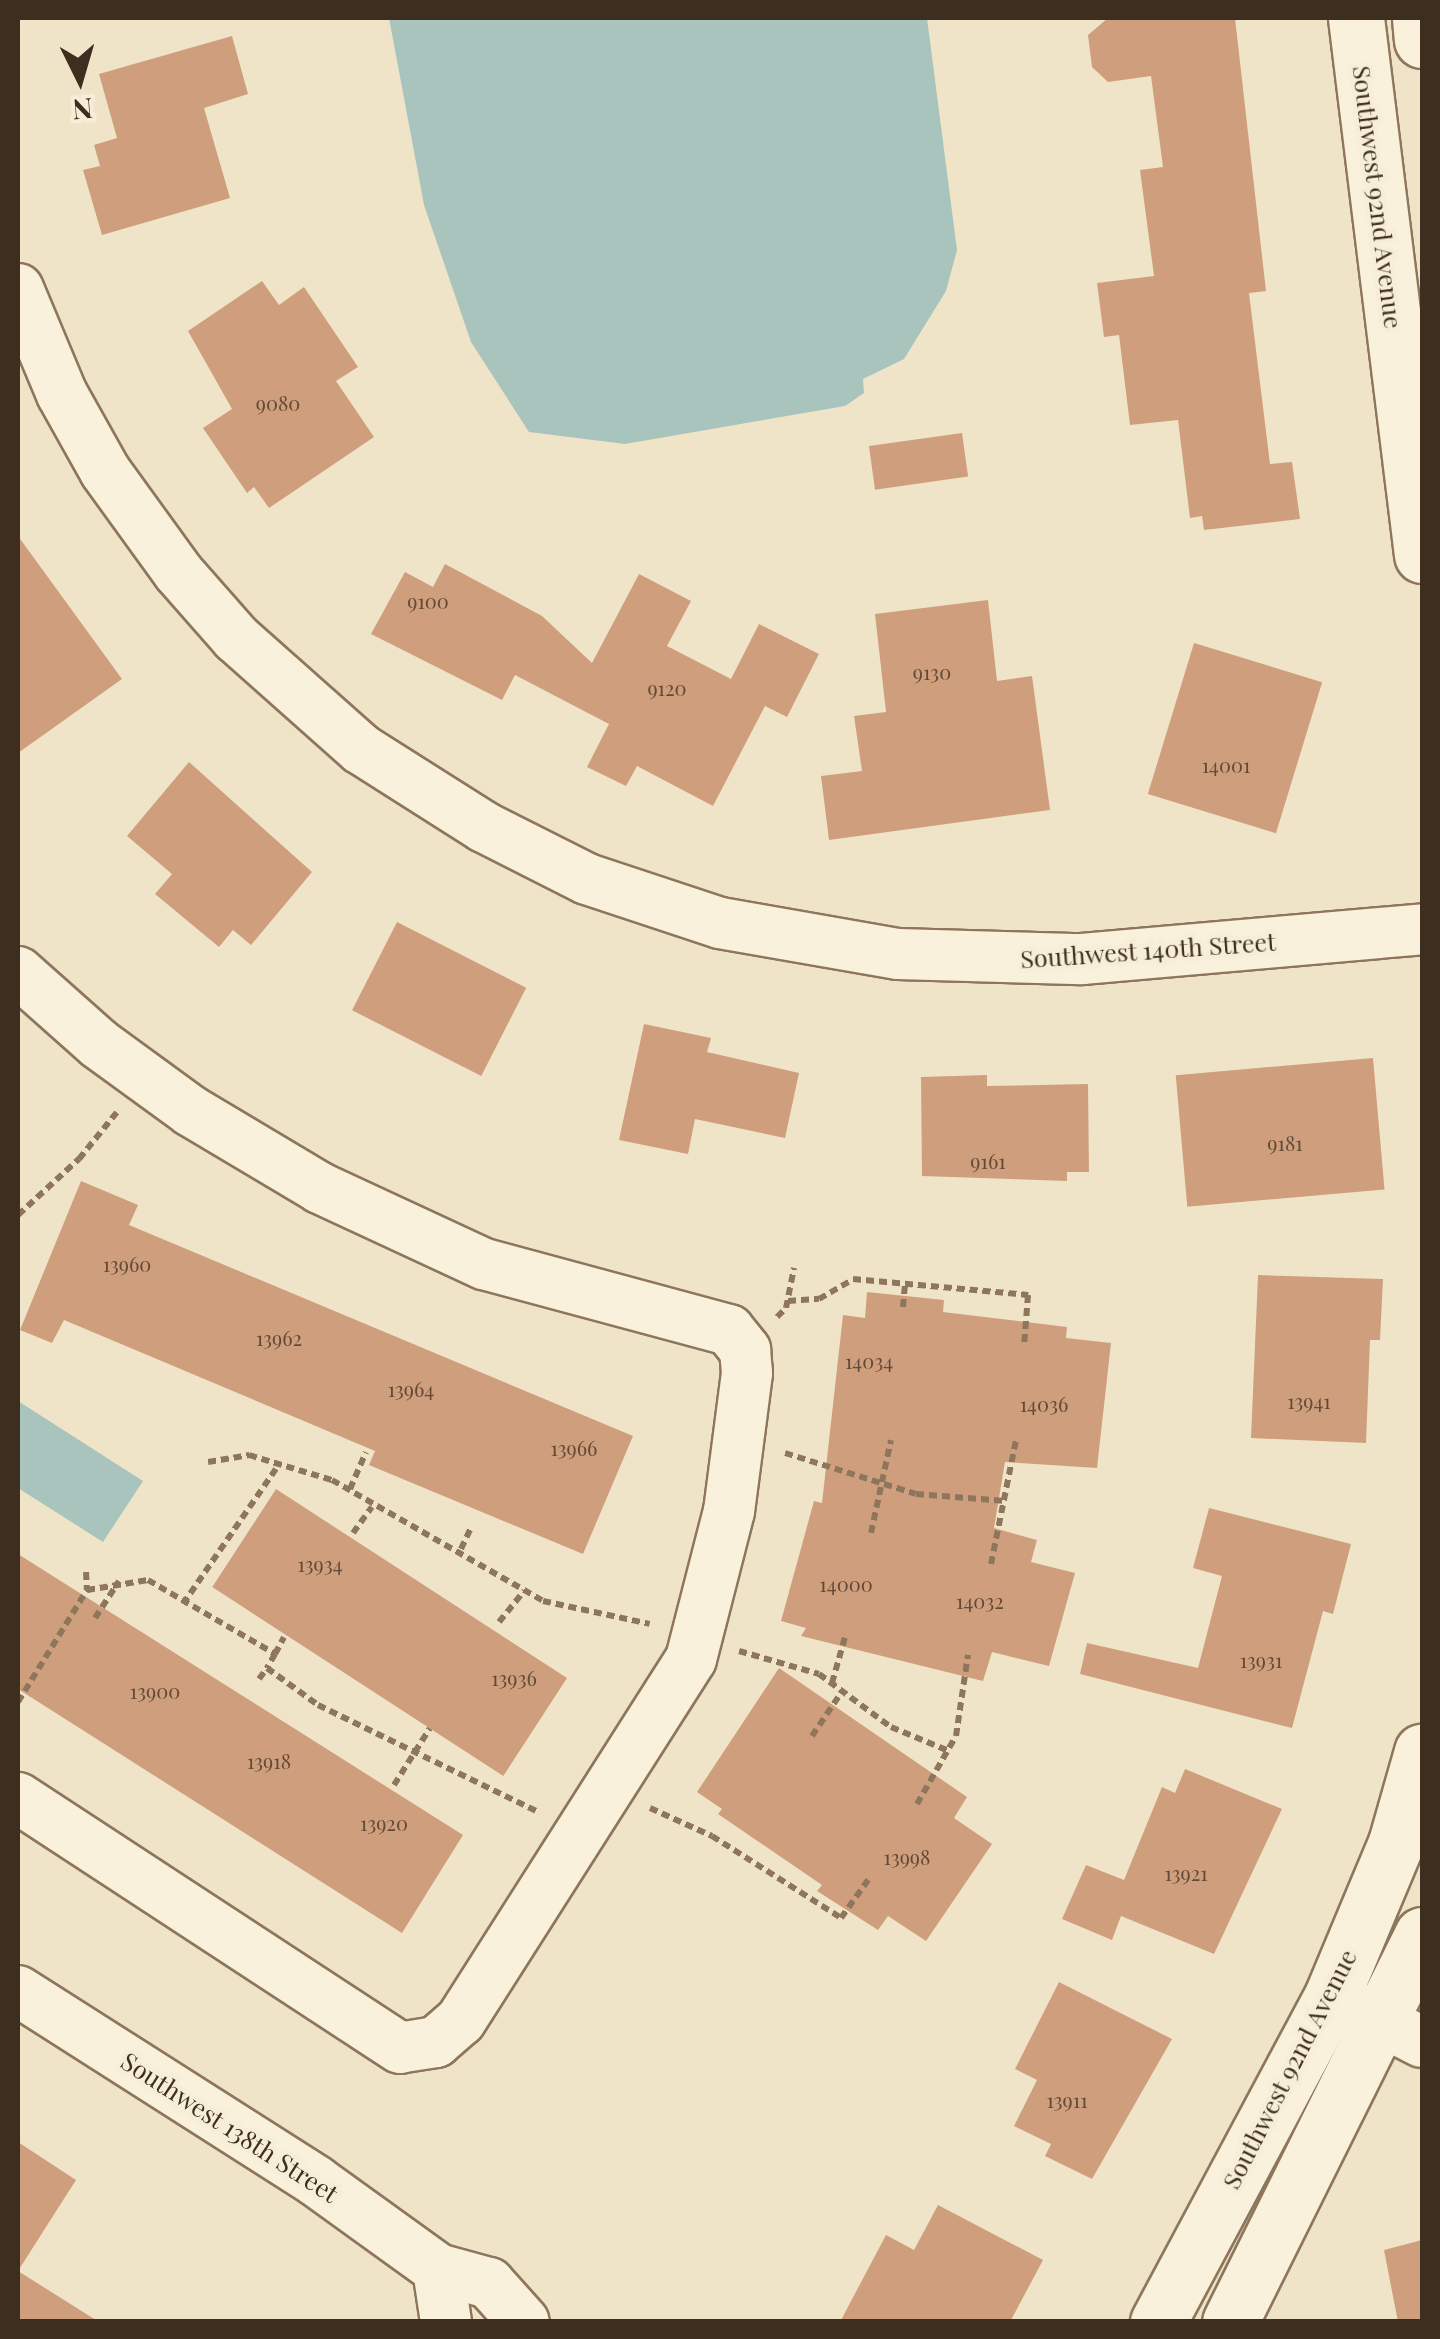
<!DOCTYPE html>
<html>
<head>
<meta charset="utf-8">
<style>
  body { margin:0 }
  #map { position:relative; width:1440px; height:2339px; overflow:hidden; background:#f0e4c8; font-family:"Playfair Display",serif }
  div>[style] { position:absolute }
  .water>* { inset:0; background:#a9c4bc }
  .building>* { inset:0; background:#cf9f7d; transform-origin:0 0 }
  .path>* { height:6px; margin-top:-3px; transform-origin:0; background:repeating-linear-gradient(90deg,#8d765c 0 8px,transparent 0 13px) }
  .roads { filter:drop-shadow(2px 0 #8d765c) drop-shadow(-2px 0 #8d765c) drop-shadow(0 2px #8d765c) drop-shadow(0 -2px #8d765c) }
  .minor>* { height:50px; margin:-25px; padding:0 25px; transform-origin:25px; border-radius:25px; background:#faf1dc }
  .tertiary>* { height:55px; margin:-27.5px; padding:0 27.5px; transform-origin:27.5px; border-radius:27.5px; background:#faf1dc }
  span { translate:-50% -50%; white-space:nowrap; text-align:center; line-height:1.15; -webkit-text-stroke:9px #f7eed8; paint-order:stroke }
  .number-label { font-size:20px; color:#624a37 }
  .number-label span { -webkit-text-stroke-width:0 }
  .street-label { font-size:25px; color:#3d2e20 }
  .frame { position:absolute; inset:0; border:20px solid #3d2e20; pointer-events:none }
  .north { position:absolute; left:30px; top:30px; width:100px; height:100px; -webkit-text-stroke:8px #f7eed8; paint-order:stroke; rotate:175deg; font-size:28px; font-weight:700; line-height:40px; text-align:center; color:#3d2e20 }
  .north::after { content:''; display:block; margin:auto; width:35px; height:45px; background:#3d2e20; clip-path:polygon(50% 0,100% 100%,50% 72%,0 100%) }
</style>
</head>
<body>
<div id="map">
  <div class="water">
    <div style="clip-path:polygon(389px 18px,927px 18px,957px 250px,946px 291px,904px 359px,863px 379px,864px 393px,845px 406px,625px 444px,529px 432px,471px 342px,424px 205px)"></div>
    <div style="clip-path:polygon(18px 1401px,143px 1481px,103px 1542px,18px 1488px)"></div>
  </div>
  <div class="building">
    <div style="clip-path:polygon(1108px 18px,1235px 18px,1266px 291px,1249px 293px,1270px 464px,1292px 462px,1300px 519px,1204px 530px,1202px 516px,1190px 518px,1178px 420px,1130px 425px,1119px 335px,1104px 337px,1097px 283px,1154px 276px,1140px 170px,1163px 167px,1151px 76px,1108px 82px,1092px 67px,1088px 35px)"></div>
    <div style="clip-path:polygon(232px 36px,248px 94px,204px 108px,230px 198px,102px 235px,83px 170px,100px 166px,94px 145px,117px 138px,99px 74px)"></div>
    <div style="clip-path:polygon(262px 281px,279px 305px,304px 287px,358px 367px,336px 381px,374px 437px,269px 508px,254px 487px,247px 493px,203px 428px,232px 409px,188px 331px)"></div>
    <div style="left:962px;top:433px;width:44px;height:94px;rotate:82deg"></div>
    <div style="clip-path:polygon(18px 536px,122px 679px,18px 753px)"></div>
    <div style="clip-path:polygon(445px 564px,542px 616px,592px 663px,639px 574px,691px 601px,667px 646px,731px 679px,759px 624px,819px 654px,787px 717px,765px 706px,713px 806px,637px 766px,626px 786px,587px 767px,609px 724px,515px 675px,502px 700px,371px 634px,405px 572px,433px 587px)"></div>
    <div style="clip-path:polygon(988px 600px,997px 681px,1032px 676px,1050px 810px,829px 840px,821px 776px,862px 771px,854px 716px,886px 712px,875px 614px)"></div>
    <div style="left:1194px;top:643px;width:134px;height:158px;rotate:17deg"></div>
    <div style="clip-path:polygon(189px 762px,312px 872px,251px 945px,233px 930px,219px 947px,155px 894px,172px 874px,127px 836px)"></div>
    <div style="left:397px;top:922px;width:145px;height:99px;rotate:27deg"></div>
    <div style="clip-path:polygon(644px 1024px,711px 1038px,707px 1052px,799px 1073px,785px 1138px,695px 1119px,688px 1154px,619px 1140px)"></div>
    <div style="left:1373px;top:1058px;width:132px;height:198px;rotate:85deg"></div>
    <div style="clip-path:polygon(987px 1075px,987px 1086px,1088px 1084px,1089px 1172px,1067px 1172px,1067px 1181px,922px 1176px,921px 1077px)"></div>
    <div style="clip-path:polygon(81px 1181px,138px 1205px,129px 1225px,633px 1436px,583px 1554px,369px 1465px,375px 1451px,64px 1320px,52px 1343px,20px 1330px)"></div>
    <div style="clip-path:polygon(1258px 1275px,1383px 1279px,1380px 1340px,1370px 1340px,1366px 1443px,1251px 1438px)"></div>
    <div style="clip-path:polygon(867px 1292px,944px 1300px,943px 1312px,1067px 1327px,1066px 1338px,1111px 1343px,1097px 1468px,1005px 1462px,994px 1528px,1037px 1540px,1031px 1562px,1075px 1573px,1049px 1666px,992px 1652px,983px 1681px,801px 1636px,806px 1628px,781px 1621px,814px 1501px,822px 1503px,843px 1315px,865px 1318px)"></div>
    <div style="left:276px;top:1489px;width:347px;height:117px;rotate:33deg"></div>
    <div style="clip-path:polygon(1209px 1508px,1351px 1544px,1333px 1614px,1323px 1611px,1292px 1728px,1080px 1674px,1087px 1643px,1198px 1668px,1222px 1576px,1193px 1568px)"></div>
    <div style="clip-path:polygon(18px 1554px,463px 1835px,402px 1933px,18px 1689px)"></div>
    <div style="clip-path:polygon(779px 1668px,967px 1797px,954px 1818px,992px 1844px,926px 1941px,888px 1916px,878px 1930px,817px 1891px,822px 1885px,718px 1814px,722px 1809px,697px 1792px)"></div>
    <div style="clip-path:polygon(1185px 1769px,1282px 1809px,1214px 1954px,1121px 1916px,1112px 1940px,1062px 1919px,1086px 1865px,1124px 1880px,1162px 1787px,1175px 1793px)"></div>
    <div style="clip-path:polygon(1059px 1982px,1172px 2039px,1092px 2179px,1045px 2156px,1051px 2144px,1014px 2126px,1037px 2080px,1015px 2069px)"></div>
    <div style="clip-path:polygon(18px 2142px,76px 2180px,18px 2271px,99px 2322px,18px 2322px)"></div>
    <div style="clip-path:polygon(938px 2205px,1043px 2260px,1010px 2322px,840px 2322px,886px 2235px,914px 2250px)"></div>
    <div style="clip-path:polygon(1422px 2240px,1422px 2322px,1398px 2322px,1384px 2250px)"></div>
  </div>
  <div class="path">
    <div style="left:18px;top:1215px;width:83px;rotate:-42.6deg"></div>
    <div style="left:79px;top:1159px;width:60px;rotate:-51deg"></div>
    <div style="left:788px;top:1301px;width:31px;rotate:-4deg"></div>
    <div style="left:819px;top:1299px;width:39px;rotate:-30deg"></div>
    <div style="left:853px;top:1279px;width:176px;rotate:5.2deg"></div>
    <div style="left:1028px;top:1295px;width:52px;rotate:94.4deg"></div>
    <div style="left:903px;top:1307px;width:23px;rotate:-85deg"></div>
    <div style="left:777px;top:1317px;width:13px;rotate:-45deg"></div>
    <div style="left:786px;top:1308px;width:41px;rotate:-78.7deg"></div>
    <div style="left:785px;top:1453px;width:137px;rotate:17.4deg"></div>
    <div style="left:916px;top:1494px;width:90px;rotate:4.4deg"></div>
    <div style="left:208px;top:1462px;width:42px;rotate:-9.7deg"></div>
    <div style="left:249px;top:1455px;width:87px;rotate:16.8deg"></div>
    <div style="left:332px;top:1480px;width:243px;rotate:29.8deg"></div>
    <div style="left:543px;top:1601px;width:109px;rotate:12.1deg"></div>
    <div style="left:350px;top:1489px;width:40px;rotate:-66.6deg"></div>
    <div style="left:353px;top:1533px;width:32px;rotate:-54deg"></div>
    <div style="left:871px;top:1533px;width:95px;rotate:-77.9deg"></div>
    <div style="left:461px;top:1549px;width:23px;rotate:-65deg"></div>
    <div style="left:991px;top:1564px;width:126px;rotate:-78.6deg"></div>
    <div style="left:86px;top:1572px;width:17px;rotate:87deg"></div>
    <div style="left:183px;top:1604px;width:171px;rotate:-55.5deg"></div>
    <div style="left:95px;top:1618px;width:44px;rotate:-57deg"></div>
    <div style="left:499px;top:1622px;width:40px;rotate:-51deg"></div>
    <div style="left:739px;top:1651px;width:83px;rotate:16deg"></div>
    <div style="left:819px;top:1674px;width:89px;rotate:36.4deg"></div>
    <div style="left:891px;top:1727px;width:63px;rotate:22.5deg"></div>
    <div style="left:275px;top:1654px;width:19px;rotate:-62deg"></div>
    <div style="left:259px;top:1679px;width:14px;rotate:-54deg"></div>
    <div style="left:832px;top:1683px;width:48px;rotate:-74.2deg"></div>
    <div style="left:18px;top:1702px;width:132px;rotate:-58.4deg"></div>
    <div style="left:87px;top:1590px;width:62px;rotate:-9.3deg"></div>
    <div style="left:148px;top:1580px;width:147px;rotate:30.2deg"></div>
    <div style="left:275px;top:1654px;width:16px;rotate:120deg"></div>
    <div style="left:267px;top:1668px;width:63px;rotate:36deg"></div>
    <div style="left:318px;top:1705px;width:245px;rotate:25.9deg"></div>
    <div style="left:812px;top:1736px;width:55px;rotate:-56deg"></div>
    <div style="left:394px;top:1785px;width:67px;rotate:-57.7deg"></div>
    <div style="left:917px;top:1804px;width:78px;rotate:-60.2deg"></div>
    <div style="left:956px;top:1736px;width:82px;rotate:-81.6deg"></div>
    <div style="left:650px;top:1808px;width:68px;rotate:24.3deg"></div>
    <div style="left:712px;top:1836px;width:153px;rotate:32.4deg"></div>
    <div style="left:841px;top:1918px;width:47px;rotate:-54.6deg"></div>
  </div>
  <div class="roads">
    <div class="minor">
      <div style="left:18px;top:289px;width:114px;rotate:67.3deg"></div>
      <div style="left:62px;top:394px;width:88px;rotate:60.8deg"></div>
      <div style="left:105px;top:471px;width:125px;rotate:54.1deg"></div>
      <div style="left:178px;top:572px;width:88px;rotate:48.7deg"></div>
      <div style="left:236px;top:638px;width:167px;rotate:41.6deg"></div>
      <div style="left:361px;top:749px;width:146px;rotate:32.4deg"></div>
      <div style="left:484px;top:827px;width:115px;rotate:26.8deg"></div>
      <div style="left:587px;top:879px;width:140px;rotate:18.3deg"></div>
      <div style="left:720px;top:923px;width:181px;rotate:9.9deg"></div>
      <div style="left:898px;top:954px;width:184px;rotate:1.6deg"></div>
      <div style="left:1082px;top:959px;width:341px;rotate:-5deg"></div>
      <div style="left:18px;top:972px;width:108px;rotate:41.6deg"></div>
      <div style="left:99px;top:1044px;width:114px;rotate:36.1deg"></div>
      <div style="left:191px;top:1111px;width:150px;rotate:30.8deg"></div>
      <div style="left:320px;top:1188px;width:181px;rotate:24.9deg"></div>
      <div style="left:484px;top:1264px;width:254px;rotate:15.1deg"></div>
      <div style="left:729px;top:1330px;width:26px;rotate:51deg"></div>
      <div style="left:745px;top:1350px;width:23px;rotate:85deg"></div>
      <div style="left:747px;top:1373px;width:139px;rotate:97.4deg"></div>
      <div style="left:729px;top:1511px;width:153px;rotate:104.4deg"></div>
      <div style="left:691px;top:1659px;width:429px;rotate:122.5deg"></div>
      <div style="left:460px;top:2021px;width:32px;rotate:139deg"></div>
      <div style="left:436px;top:2042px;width:36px;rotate:171deg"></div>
      <div style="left:400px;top:2048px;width:457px;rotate:-146.8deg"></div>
      <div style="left:18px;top:1991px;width:353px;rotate:32.5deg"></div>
      <div style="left:316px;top:2181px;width:150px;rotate:35.8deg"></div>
      <div style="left:438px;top:2269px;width:53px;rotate:15.4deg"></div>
      <div style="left:489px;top:2283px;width:52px;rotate:48.1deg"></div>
      <div style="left:1342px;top:2001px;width:90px;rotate:27.1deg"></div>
      <div style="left:438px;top:2269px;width:54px;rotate:81.4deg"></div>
    </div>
    <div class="tertiary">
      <div style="left:1356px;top:18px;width:541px;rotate:82.99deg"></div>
      <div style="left:1420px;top:18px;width:22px;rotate:85deg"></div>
      <div style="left:1158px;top:2322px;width:370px;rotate:-61.9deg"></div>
      <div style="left:1332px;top:1996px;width:166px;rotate:-67.3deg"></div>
      <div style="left:1396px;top:1843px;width:95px;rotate:-74.1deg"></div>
      <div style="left:1230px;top:2322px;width:432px;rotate:-63.6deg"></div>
    </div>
  </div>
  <div class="number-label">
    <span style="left:278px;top:402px">9080</span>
    <span style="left:428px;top:600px">9100</span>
    <span style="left:932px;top:671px">9130</span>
    <span style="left:667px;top:687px">9120</span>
    <span style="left:1226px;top:764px">14001</span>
    <span style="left:1285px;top:1142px">9181</span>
    <span style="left:988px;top:1160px">9161</span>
    <span style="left:127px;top:1263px">13960</span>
    <span style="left:279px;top:1337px">13962</span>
    <span style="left:869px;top:1360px">14034</span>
    <span style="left:411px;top:1388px">13964</span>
    <span style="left:1309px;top:1400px">13941</span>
    <span style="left:1044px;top:1403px">14036</span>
    <span style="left:574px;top:1447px">13966</span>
    <span style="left:320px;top:1563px">13934</span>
    <span style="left:846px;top:1583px">14000</span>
    <span style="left:980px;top:1600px">14032</span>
    <span style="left:1261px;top:1659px">13931</span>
    <span style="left:514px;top:1677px">13936</span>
    <span style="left:155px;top:1690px">13900</span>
    <span style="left:269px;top:1760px">13918</span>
    <span style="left:384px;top:1822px">13920</span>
    <span style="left:907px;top:1856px">13998</span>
    <span style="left:1186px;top:1872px">13921</span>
    <span style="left:1067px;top:2099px">13911</span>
  </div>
  <div class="street-label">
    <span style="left:1378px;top:197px;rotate:83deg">Southwest 92nd Avenue</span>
    <span style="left:1148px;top:950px;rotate:-4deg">Southwest 140th Street</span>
    <span style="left:1289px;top:2069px;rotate:-63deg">Southwest 92nd Avenue</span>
    <span style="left:230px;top:2127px;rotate:33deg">Southwest 138th Street</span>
  </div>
  <div class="frame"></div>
  <div class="north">N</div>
</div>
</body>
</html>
